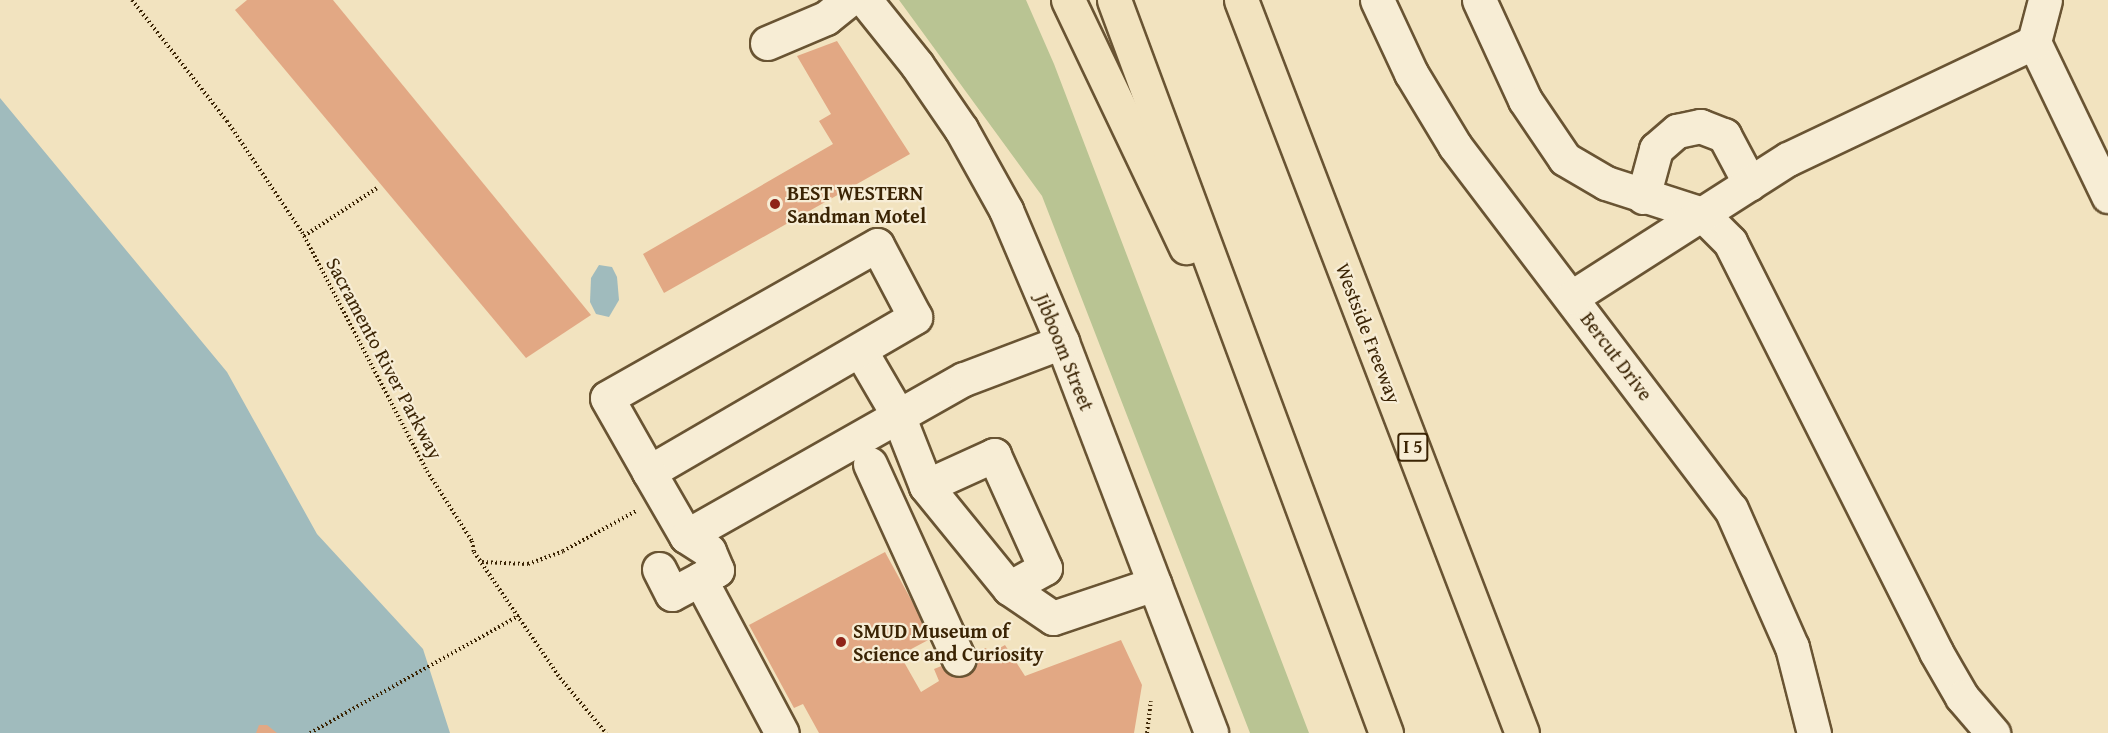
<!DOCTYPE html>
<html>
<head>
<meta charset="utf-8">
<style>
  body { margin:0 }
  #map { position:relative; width:2108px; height:733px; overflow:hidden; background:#f2e3bf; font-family:"Gentium Book Plus",serif }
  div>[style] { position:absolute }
  .green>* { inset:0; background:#b9c493 }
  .water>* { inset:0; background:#a0bbbd }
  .building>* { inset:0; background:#e2a884 }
  .path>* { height:4px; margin-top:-2px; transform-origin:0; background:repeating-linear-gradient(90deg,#3b2404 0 1.5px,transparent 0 4.5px) }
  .roads { filter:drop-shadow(2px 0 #695433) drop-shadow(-2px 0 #695433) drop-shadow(0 2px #695433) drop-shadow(0 -2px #695433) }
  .minor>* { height:33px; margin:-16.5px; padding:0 16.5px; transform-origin:16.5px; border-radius:16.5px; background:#f7edd5 }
  .highway>* { height:33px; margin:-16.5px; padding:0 16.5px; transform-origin:16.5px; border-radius:16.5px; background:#f2e3bf }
  .dots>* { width:16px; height:16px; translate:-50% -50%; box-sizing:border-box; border:3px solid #f7edd5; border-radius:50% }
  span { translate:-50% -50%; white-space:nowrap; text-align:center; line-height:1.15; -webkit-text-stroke:4.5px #f7edd5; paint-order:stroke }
  .shield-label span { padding:2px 4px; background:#f7edd5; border:2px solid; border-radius:4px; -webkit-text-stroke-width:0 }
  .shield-label { font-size:18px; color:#3b2404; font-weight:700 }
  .poi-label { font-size:20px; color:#3b2404; font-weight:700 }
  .left { translate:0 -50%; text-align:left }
  .street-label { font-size:20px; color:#3b2404 }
</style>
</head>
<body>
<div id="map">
  <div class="green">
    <div style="clip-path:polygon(899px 0,1026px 0,1054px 64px,1309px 733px,1250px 733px,1042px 196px)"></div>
  </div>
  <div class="water">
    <div style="clip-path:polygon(0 98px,227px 372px,317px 534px,423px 649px,450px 733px,0 733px)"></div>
    <div style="clip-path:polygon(599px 265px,612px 267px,617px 277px,619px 300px,609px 317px,596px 314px,590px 302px,591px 278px)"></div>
  </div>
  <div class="building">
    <div style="clip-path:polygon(247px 0,333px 0,591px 315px,526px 358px,235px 10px)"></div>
    <div style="clip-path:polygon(837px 41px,910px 154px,664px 293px,643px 254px,833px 144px,819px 121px,831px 114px,797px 56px)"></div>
    <div style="clip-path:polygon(885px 552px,932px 638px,900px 655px,921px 692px,939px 681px,934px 669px,986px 648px,989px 654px,1005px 645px,1025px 676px,1121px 640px,1142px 685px,1134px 733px,819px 733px,803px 704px,794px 708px,749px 625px)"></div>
    <div style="clip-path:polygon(259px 725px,267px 725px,277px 733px,256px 733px)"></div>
  </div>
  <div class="path">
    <div style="left:132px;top:0;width:154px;rotate:51.9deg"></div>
    <div style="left:227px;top:121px;width:134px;rotate:56deg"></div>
    <div style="left:302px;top:232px;width:270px;rotate:62.4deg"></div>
    <div style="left:427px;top:471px;width:83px;rotate:57.3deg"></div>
    <div style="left:472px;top:541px;width:11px;rotate:80deg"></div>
    <div style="left:474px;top:552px;width:153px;rotate:55.7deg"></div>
    <div style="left:560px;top:678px;width:72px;rotate:50.1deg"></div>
    <div style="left:304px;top:236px;width:87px;rotate:-33.3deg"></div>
    <div style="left:482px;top:562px;width:46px;rotate:2.5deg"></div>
    <div style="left:528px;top:564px;width:37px;rotate:-20deg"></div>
    <div style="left:563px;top:551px;width:83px;rotate:-28.7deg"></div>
    <div style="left:310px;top:733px;width:241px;rotate:-29.3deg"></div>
    <div style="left:1147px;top:733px;width:32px;rotate:-83deg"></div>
  </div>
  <div class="roads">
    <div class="minor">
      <div style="left:865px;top:0;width:83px;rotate:51.3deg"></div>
      <div style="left:917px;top:65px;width:78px;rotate:55.5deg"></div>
      <div style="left:961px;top:129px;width:93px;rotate:60.9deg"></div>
      <div style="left:1006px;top:210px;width:143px;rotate:67deg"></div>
      <div style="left:1062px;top:342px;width:418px;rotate:69.1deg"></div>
      <div style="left:1377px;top:0;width:81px;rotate:65deg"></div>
      <div style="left:1411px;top:73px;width:85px;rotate:58.9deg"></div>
      <div style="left:1455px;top:146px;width:456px;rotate:52.8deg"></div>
      <div style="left:1731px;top:509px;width:151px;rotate:66.2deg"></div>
      <div style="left:1792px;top:647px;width:89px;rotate:75.7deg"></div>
      <div style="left:1479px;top:0;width:110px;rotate:65.3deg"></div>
      <div style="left:1525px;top:100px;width:71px;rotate:55.9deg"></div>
      <div style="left:1565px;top:159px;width:48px;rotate:30.3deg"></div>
      <div style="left:1606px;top:183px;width:101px;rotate:17.9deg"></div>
      <div style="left:1702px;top:214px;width:40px;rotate:45deg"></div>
      <div style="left:1730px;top:242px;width:459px;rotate:63.3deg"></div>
      <div style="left:1936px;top:652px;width:52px;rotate:60deg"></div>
      <div style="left:1962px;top:697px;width:48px;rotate:49.3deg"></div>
      <div style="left:2034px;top:42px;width:171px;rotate:64.3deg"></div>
      <div style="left:767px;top:43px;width:64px;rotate:-23deg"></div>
      <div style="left:826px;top:18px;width:28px;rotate:-39deg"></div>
      <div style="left:1643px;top:197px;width:50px;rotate:-74.8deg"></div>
      <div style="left:1656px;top:149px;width:28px;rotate:-41deg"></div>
      <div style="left:1677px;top:131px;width:24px;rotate:-12deg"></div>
      <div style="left:1700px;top:126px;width:26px;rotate:21deg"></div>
      <div style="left:1724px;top:135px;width:55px;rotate:62deg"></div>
      <div style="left:1572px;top:297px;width:256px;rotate:-32.6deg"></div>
      <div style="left:1788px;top:159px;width:272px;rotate:-25.4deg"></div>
      <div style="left:2034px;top:42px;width:43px;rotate:-75.3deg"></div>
      <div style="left:860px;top:350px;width:75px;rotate:59.7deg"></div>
      <div style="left:898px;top:415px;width:76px;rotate:68.5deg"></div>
      <div style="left:926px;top:486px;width:132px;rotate:50.9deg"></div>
      <div style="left:1009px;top:588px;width:53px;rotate:34.3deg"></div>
      <div style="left:1053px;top:618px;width:107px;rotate:-18.6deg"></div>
      <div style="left:870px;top:464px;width:214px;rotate:65.5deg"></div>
      <div style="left:649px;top:472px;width:308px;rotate:-30.2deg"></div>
      <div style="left:915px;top:317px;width:81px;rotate:-117.8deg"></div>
      <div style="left:877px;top:245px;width:310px;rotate:150.5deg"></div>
      <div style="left:607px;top:398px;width:85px;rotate:60.4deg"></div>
      <div style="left:649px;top:472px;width:74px;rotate:60deg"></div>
      <div style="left:686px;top:536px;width:319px;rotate:-29.5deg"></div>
      <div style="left:964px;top:379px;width:105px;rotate:-20.7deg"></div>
      <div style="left:926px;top:486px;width:75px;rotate:-24.5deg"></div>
      <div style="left:994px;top:455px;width:124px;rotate:65.7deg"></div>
      <div style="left:1045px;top:568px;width:41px;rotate:150.9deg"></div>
      <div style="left:659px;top:569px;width:28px;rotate:63deg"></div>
      <div style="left:672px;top:594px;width:51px;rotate:-28.1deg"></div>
      <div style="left:717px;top:570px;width:21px;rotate:-113deg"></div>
      <div style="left:709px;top:551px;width:27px;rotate:-147deg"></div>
      <div style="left:700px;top:579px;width:174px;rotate:62deg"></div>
    </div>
    <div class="highway">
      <div style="left:1068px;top:0;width:274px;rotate:64.5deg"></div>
      <div style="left:1114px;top:0;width:782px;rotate:69.64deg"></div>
      <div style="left:1241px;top:0;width:785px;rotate:69.03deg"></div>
    </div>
  </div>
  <div class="dots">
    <div style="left:775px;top:204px;background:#8f2418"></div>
    <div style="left:841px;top:642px;background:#8f2418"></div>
  </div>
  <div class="shield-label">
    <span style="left:1413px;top:447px">I 5</span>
  </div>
  <div class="poi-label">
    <span class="left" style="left:787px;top:204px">BEST WESTERN<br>Sandman Motel</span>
    <span class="left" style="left:853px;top:642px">SMUD Museum of<br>Science and Curiosity</span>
  </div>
  <div class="street-label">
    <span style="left:1369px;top:333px;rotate:69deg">Westside Freeway</span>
    <span style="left:1065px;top:352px;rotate:68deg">Jibboom Street</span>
    <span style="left:1617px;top:356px;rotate:53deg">Bercut Drive</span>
    <span style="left:385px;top:358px;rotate:62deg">Sacramento River Parkway</span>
  </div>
</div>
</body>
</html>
